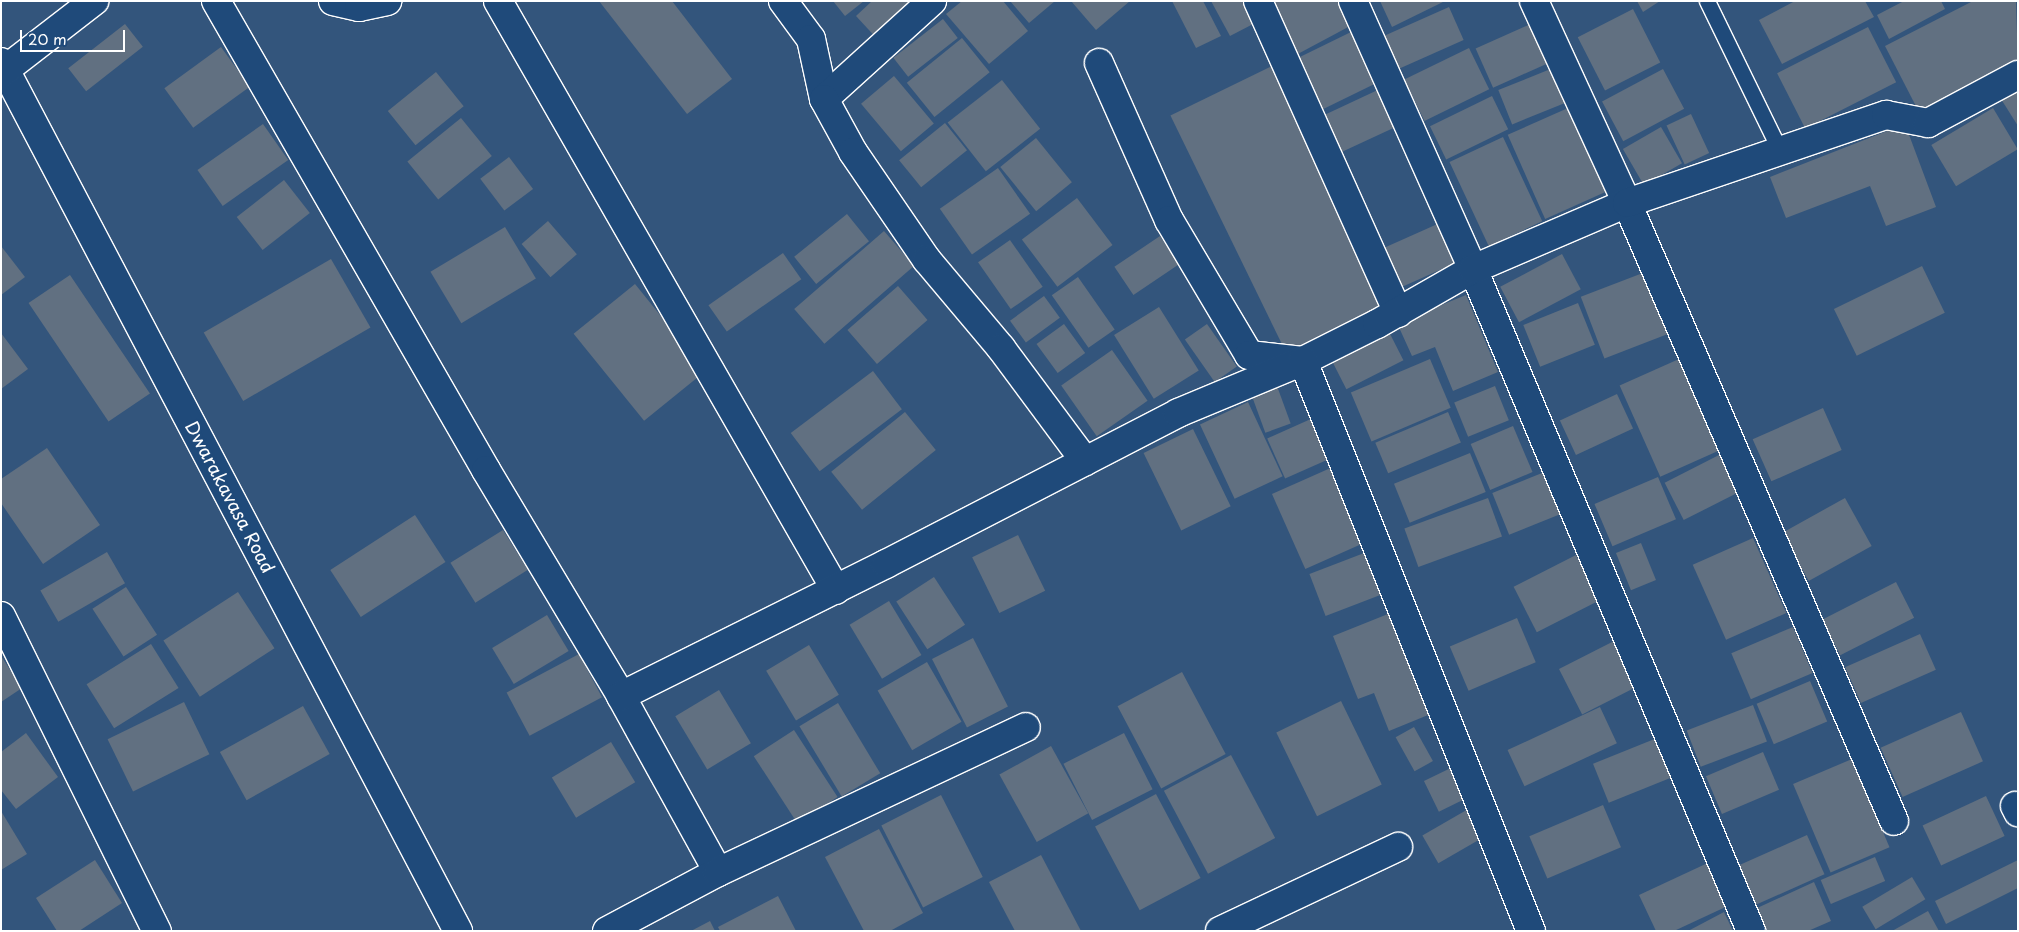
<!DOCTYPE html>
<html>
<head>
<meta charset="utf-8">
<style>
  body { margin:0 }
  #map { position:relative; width:2019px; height:932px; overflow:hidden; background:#33557c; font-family:"Playpen Sans",sans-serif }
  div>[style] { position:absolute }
  .building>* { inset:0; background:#617081; transform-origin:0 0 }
  .roads { filter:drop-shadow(1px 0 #fff) drop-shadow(-1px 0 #fff) drop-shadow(0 1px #fff) drop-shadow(0 -1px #fff) }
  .service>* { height:15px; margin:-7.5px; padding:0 7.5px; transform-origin:7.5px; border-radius:7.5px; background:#1f4a7a }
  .minor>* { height:28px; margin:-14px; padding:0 14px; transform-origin:14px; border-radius:14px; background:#1f4a7a }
  .tertiary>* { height:28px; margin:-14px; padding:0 14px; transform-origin:14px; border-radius:14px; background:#1f4a7a }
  span { translate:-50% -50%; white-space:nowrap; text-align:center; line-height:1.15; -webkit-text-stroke:4.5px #1f4a7a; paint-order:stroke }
  .street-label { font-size:18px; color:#fff }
  .frame { position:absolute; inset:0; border:2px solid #fff; pointer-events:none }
  .scale { position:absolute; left:20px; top:30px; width:105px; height:22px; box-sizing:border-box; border:2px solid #fff; border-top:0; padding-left:6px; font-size:15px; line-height:18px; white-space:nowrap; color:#fff; -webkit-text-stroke:4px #1f4a7a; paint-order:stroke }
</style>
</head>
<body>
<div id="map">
  <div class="building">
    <div style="clip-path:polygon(599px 1px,672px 1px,732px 79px,687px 114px)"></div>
    <div style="clip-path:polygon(833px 1px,864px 1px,845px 16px)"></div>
    <div style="clip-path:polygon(872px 1px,924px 1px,880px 42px,856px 16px)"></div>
    <div style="clip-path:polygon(962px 1px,1003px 1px,1028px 31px,989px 64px,946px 14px)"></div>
    <div style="clip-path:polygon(1010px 1px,1055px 1px,1029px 23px)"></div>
    <div style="clip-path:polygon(1071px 1px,1130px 1px,1096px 30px)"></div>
    <div style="clip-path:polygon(1172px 1px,1203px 1px,1221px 36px,1196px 48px)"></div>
    <div style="clip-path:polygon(1211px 1px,1246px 1px,1257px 22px,1230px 36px)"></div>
    <div style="clip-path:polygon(1265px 1px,1339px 1px,1352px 25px,1294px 56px)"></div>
    <div style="clip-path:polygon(1380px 1px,1445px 1px,1392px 27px)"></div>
    <div style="clip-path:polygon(1637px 1px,1660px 1px,1643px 12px)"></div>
    <div style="clip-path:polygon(1795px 1px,1865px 1px,1874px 17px,1782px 64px,1759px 20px)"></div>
    <div style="clip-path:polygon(1904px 1px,1941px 1px,1945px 9px,1889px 39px,1877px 15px)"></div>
    <div style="clip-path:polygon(1973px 1px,2016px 1px,2018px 66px,1921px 116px,1885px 46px)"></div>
    <div style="left:1449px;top:7px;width:36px;height:72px;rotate:66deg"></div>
    <div style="left:1633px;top:9px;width:60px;height:62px;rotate:63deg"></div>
    <div style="left:943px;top:19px;width:24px;height:63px;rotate:52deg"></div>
    <div style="left:1535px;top:22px;width:43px;height:65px;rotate:66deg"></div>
    <div style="left:125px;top:24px;width:29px;height:72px;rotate:52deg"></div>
    <div style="left:1868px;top:27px;width:62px;height:102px;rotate:63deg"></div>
    <div style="left:1351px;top:32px;width:57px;height:62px;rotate:64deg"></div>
    <div style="left:962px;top:38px;width:44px;height:71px;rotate:51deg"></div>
    <div style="left:221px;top:47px;width:49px;height:70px;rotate:54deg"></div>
    <div style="left:1469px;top:48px;width:46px;height:72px;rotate:64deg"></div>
    <div style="left:1272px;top:66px;width:266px;height:113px;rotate:64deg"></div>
    <div style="left:1553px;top:68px;width:37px;height:59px;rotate:68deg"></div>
    <div style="left:1663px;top:69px;width:45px;height:69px;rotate:62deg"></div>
    <div style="left:436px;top:72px;width:44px;height:62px;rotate:51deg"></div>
    <div style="left:894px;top:76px;width:62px;height:43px;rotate:50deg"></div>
    <div style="left:1002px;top:80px;width:62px;height:69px;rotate:52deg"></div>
    <div style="left:1382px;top:88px;width:41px;height:69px;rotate:65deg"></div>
    <div style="clip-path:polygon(2018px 88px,2018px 126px,2001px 99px)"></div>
    <div style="left:1492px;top:96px;width:37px;height:69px;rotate:64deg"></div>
    <div style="left:1568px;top:108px;width:92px;height:66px;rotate:66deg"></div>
    <div style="left:1993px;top:108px;width:48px;height:72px;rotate:59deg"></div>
    <div style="left:1691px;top:114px;width:43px;height:27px;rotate:65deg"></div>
    <div style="left:461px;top:118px;width:49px;height:69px;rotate:51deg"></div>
    <div style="left:945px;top:123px;width:35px;height:59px;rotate:51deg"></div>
    <div style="left:263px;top:124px;width:44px;height:80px;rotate:55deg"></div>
    <div style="clip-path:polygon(1905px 124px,1936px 207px,1886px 226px,1870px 186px,1786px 218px,1770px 177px)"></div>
    <div style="left:1661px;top:127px;width:42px;height:44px;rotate:60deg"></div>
    <div style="left:1503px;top:137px;width:93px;height:59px;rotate:65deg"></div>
    <div style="left:1036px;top:138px;width:57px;height:46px;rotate:51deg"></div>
    <div style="left:509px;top:157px;width:40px;height:36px;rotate:53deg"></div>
    <div style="left:998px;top:168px;width:56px;height:71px;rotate:55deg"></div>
    <div style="left:284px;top:180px;width:42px;height:60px;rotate:52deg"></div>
    <div style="left:1077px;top:198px;width:59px;height:69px;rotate:53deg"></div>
    <div style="left:847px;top:214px;width:35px;height:68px;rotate:51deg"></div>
    <div style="left:548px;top:221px;width:44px;height:35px;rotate:49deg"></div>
    <div style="left:1442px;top:222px;width:43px;height:70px;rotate:66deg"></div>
    <div style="left:505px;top:227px;width:60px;height:87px;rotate:59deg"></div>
    <div style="left:884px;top:231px;width:46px;height:119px;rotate:49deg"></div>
    <div style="left:1160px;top:236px;width:34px;height:55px;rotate:56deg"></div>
    <div style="left:1010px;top:240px;width:57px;height:39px;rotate:55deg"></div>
    <div style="clip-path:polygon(1px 246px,25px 277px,1px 295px)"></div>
    <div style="left:783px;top:253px;width:32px;height:91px;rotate:55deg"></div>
    <div style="left:1562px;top:254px;width:40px;height:70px;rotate:62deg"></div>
    <div style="left:331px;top:259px;width:79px;height:147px;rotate:60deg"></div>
    <div style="left:1922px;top:266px;width:52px;height:98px;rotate:64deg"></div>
    <div style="left:1648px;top:271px;width:66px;height:72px;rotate:69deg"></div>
    <div style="left:70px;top:275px;width:143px;height:50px;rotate:56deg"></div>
    <div style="left:1078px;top:277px;width:64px;height:32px;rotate:55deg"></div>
    <div style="left:635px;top:284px;width:112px;height:79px;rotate:51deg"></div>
    <div style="left:898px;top:286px;width:45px;height:67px;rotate:49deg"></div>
    <div style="clip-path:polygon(1466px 295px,1498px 372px,1453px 391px,1435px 347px,1412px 356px,1397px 323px)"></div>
    <div style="left:1044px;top:296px;width:27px;height:42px;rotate:54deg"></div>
    <div style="left:1578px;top:303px;width:45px;height:59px;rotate:68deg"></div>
    <div style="left:1159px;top:307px;width:75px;height:53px;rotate:58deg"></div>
    <div style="left:1064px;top:324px;width:36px;height:34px;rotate:54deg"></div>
    <div style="left:1207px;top:324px;width:52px;height:27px;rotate:55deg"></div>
    <div style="left:1388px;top:330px;width:34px;height:64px;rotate:63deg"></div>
    <div style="clip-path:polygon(1px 333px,28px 369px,1px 389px)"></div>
    <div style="left:1112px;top:350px;width:62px;height:62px;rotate:55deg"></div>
    <div style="left:1430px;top:359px;width:53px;height:86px;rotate:67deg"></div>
    <div style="left:1679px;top:359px;width:100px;height:65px;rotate:66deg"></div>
    <div style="left:873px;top:371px;width:48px;height:103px;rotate:53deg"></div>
    <div style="left:1277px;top:386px;width:40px;height:27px;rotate:70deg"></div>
    <div style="left:1495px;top:386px;width:37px;height:44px;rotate:68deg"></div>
    <div style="left:1617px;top:394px;width:38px;height:63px;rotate:65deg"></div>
    <div style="left:1248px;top:402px;width:82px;height:53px;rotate:65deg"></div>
    <div style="left:1823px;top:408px;width:46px;height:77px;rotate:66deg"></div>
    <div style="left:905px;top:412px;width:49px;height:95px;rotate:51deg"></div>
    <div style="left:1448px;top:412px;width:33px;height:79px;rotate:67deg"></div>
    <div style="left:1322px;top:414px;width:44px;height:60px;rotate:66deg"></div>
    <div style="left:1513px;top:426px;width:50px;height:46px;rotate:67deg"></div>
    <div style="left:1193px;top:429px;width:86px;height:55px;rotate:64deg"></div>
    <div style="clip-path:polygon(47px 448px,100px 525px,43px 564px,1px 503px,1px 479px)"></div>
    <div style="left:1470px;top:453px;width:42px;height:82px;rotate:68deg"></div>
    <div style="left:1719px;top:455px;width:42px;height:61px;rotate:63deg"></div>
    <div style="left:1335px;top:466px;width:82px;height:69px;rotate:66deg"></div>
    <div style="left:1547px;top:471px;width:45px;height:59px;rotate:68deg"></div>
    <div style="left:1658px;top:477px;width:46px;height:69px;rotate:67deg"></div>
    <div style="left:1488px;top:498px;width:41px;height:89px;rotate:70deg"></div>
    <div style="left:1845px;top:498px;width:55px;height:72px;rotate:61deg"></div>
    <div style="left:415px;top:515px;width:56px;height:101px;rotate:57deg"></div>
    <div style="left:503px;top:530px;width:47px;height:62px;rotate:58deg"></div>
    <div style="left:1018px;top:535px;width:62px;height:51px;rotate:64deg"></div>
    <div style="left:1753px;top:538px;width:82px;height:66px;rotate:66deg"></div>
    <div style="left:1641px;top:543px;width:40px;height:27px;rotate:68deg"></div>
    <div style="left:1372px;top:550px;width:45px;height:67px;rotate:69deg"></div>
    <div style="left:107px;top:552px;width:36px;height:77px;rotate:60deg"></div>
    <div style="left:1576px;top:555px;width:51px;height:70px;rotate:63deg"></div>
    <div style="left:934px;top:577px;width:57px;height:45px;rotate:57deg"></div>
    <div style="left:1896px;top:582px;width:40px;height:83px;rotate:63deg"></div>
    <div style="left:126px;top:587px;width:57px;height:40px;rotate:57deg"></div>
    <div style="left:238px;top:592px;width:67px;height:89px;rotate:57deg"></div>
    <div style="left:889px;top:601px;width:63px;height:46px;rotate:59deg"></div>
    <div style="clip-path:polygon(1393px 612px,1433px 713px,1389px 731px,1374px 693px,1358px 699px,1333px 636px)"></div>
    <div style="left:547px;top:615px;width:42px;height:64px;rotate:59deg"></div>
    <div style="left:1517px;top:618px;width:48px;height:73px;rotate:67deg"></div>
    <div style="left:1793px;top:627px;width:50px;height:67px;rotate:67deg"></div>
    <div style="left:1920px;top:634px;width:39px;height:82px;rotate:66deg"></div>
    <div style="left:973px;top:638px;width:77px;height:46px;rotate:63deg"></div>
    <div style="left:1616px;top:640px;width:51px;height:64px;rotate:63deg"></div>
    <div style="left:151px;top:644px;width:52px;height:76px;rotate:58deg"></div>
    <div style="left:809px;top:645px;width:58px;height:50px;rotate:59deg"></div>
    <div style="left:579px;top:654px;width:49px;height:82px;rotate:62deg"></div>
    <div style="clip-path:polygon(1px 656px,22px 688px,1px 702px)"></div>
    <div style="left:927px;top:662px;width:69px;height:57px;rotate:60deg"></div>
    <div style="left:1182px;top:672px;width:93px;height:73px;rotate:62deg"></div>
    <div style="left:1810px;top:681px;width:44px;height:58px;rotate:67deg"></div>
    <div style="left:719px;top:690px;width:62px;height:51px;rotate:59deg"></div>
    <div style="left:1341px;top:701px;width:93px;height:72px;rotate:64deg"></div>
    <div style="left:184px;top:702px;width:58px;height:85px;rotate:64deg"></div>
    <div style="left:838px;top:703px;width:82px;height:45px;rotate:59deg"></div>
    <div style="left:1753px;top:705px;width:39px;height:71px;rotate:69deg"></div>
    <div style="left:303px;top:706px;width:55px;height:95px;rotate:61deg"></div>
    <div style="left:1600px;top:707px;width:40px;height:102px;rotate:65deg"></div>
    <div style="left:1961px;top:712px;width:54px;height:88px;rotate:66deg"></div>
    <div style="left:1414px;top:727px;width:39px;height:21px;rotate:61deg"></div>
    <div style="left:794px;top:730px;width:80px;height:48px;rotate:57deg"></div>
    <div style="clip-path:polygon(26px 733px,58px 777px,16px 809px,1px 790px,1px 752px)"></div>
    <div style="left:1124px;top:733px;width:63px;height:68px;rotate:63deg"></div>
    <div style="left:1657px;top:738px;width:42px;height:69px;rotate:68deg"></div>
    <div style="left:611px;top:742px;width:47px;height:69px;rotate:59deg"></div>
    <div style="left:1051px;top:746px;width:77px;height:59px;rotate:61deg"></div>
    <div style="left:1763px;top:752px;width:41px;height:62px;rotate:67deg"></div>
    <div style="left:1231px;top:755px;width:94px;height:76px;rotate:62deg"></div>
    <div style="left:1852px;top:759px;width:96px;height:64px;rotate:67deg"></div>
    <div style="left:1459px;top:764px;width:34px;height:39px;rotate:64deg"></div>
    <div style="left:1156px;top:794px;width:95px;height:69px;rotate:62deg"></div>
    <div style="left:941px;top:795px;width:92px;height:67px;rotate:63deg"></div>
    <div style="left:1986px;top:796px;width:44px;height:70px;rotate:65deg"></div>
    <div style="left:1603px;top:805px;width:46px;height:80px;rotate:67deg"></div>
    <div style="left:1470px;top:808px;width:32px;height:55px;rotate:60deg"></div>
    <div style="clip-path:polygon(1px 811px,27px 854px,1px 870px)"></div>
    <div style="clip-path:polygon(879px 829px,923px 913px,890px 931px,864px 931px,825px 857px)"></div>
    <div style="left:1807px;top:835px;width:43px;height:77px;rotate:66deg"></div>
    <div style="clip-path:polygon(1041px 855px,1081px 931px,1015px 931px,989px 882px)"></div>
    <div style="left:1875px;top:857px;width:26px;height:59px;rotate:67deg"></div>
    <div style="clip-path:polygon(95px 860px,122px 903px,79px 931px,57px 931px,36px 898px)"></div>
    <div style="clip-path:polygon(2018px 860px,2018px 888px,1946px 924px,1935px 901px)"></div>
    <div style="clip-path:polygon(1712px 861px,1732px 904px,1674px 931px,1656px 931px,1639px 895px)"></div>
    <div style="left:1912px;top:877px;width:26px;height:58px;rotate:59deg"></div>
    <div style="clip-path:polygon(1814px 882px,1831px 921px,1808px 931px,1764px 931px,1755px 909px)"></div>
    <div style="clip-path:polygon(778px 896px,796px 931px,720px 931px,718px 927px)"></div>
    <div style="clip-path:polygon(1928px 911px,1939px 931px,1892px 931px)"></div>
    <div style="clip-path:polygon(1724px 912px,1733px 931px,1688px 931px)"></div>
    <div style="clip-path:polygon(710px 921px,715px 931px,691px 931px)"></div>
  </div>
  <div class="roads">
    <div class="service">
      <div style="left:1707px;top:1px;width:167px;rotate:64deg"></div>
    </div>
    <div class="minor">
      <div style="left:216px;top:1px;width:541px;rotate:60.07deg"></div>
      <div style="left:486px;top:470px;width:263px;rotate:59.1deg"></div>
      <div style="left:621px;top:696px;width:201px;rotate:61.1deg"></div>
      <div style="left:333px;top:1px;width:27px;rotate:13deg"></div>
      <div style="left:359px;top:7px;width:29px;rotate:-12deg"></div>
      <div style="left:498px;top:1px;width:679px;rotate:60.15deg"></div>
      <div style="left:783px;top:1px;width:47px;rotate:53.6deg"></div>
      <div style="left:811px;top:39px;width:61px;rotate:77.8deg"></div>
      <div style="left:824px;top:99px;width:146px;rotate:-42.2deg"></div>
      <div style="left:1258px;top:1px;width:342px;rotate:65.8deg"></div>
      <div style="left:1353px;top:1px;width:294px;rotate:65.9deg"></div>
      <div style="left:1473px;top:269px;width:718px;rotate:67.22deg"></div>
      <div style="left:1534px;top:1px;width:222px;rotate:65.3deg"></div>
      <div style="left:1627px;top:203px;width:673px;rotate:66.63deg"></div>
      <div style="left:1099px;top:63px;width:172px;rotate:66deg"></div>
      <div style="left:1169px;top:220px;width:157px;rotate:59.3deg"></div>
      <div style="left:1249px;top:355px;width:54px;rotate:6.3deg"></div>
      <div style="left:1303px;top:361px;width:83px;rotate:-26.6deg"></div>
      <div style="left:1377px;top:324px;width:111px;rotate:-29.8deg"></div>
      <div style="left:1473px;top:269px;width:168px;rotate:-23.2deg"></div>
      <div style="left:1627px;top:203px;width:274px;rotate:-18.8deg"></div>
      <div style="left:1886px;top:115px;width:43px;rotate:10.8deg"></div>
      <div style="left:1928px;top:123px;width:102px;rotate:-28.1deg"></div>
      <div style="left:824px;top:99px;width:60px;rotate:61.3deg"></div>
      <div style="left:853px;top:152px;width:131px;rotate:55.6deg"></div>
      <div style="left:927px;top:260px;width:115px;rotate:49.9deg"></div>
      <div style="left:1001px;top:348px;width:141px;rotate:53.4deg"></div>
      <div style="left:1px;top:616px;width:352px;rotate:63.7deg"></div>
      <div style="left:621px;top:696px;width:296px;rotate:-26.5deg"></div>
      <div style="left:886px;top:564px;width:329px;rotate:-27.3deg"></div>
      <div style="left:1178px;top:413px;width:135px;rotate:-22.6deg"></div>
      <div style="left:1303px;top:361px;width:614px;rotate:68.2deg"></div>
      <div style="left:2015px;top:806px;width:7px;rotate:63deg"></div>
      <div style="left:607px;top:931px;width:126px;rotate:-28deg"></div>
      <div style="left:718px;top:872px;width:340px;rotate:-25.2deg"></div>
      <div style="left:1220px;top:931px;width:197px;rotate:-25.3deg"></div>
    </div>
    <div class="tertiary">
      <div style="left:1px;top:62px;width:982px;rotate:62.26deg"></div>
      <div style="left:1px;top:73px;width:118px;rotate:-37.7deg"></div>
    </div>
  </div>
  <div class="street-label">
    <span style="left:230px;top:497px;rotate:62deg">Dwarakavasa Road</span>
  </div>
  <div class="frame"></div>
  <div class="scale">20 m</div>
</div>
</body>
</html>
